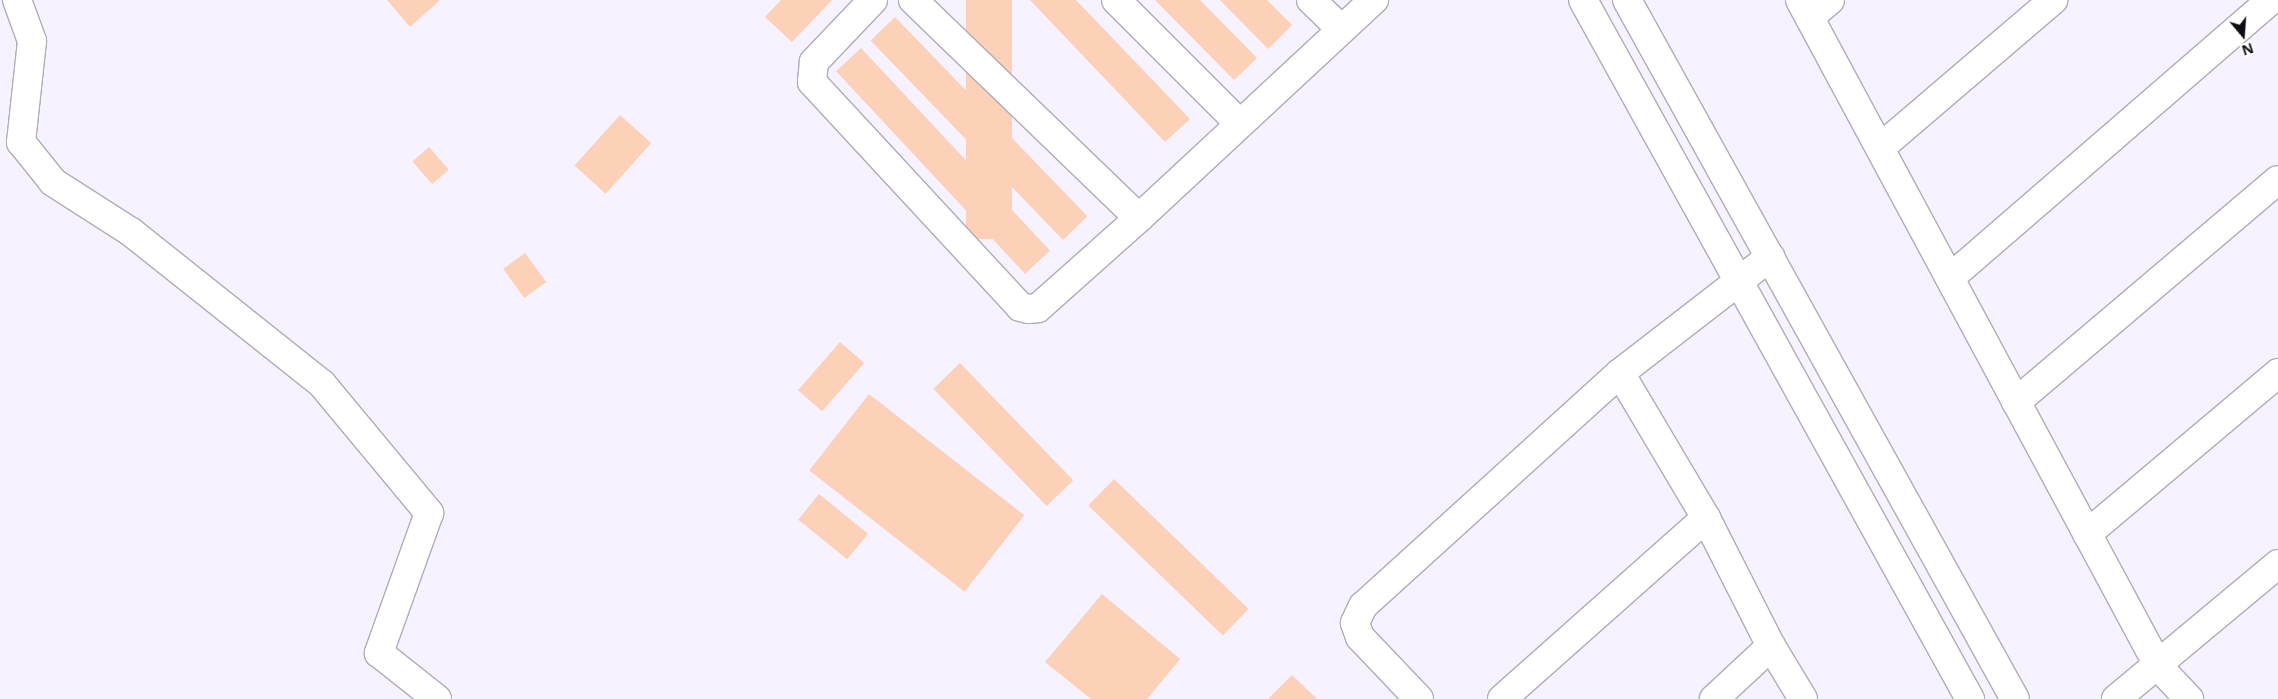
<!DOCTYPE html>
<html>
<head>
<meta charset="utf-8">
<style>
  body { margin:0 }
  #map { position:relative; width:2278px; height:699px; overflow:hidden; background:#f6f2ff; font-family:"Open Sans",sans-serif }
  div>[style] { position:absolute }
  .building>* { inset:0; background:#fdd0b8; transform-origin:0 0 }
  .roads { filter:drop-shadow(1px 0 #b0acb8) drop-shadow(-1px 0 #b0acb8) drop-shadow(0 1px #b0acb8) drop-shadow(0 -1px #b0acb8) }
  .minor>* { height:28px; margin:-14px; padding:0 14px; transform-origin:14px; border-radius:14px; background:#fff }
  span { translate:-50% -50%; white-space:nowrap; text-align:center; line-height:1.15; -webkit-text-stroke:4.5px #fff; paint-order:stroke }
  .north { position:absolute; left:2218px; top:10px; width:50px; height:50px; -webkit-text-stroke:4px #fff; paint-order:stroke; rotate:162deg; font-size:14px; font-weight:700; line-height:20px; text-align:center; color:#0e0d11 }
  .north::after { content:''; display:block; margin:auto; width:18px; height:22px; background:#0e0d11; clip-path:polygon(50% 0,100% 100%,50% 72%,0 100%) }
</style>
</head>
<body>
<div id="map">
  <div class="building">
    <div style="clip-path:polygon(387px 0,440px 0,410px 27px)"></div>
    <div style="clip-path:polygon(781px 0,832px 0,792px 42px,765px 17px)"></div>
    <div style="left:966px;top:0;width:46px;height:239px"></div>
    <div style="clip-path:polygon(1030px 0,1076px 0,1190px 119px,1165px 142px)"></div>
    <div style="clip-path:polygon(1155px 0,1200px 0,1257px 58px,1234px 80px)"></div>
    <div style="clip-path:polygon(1220px 0,1267px 0,1292px 25px,1268px 49px)"></div>
    <div style="left:895px;top:17px;width:277px;height:34px;rotate:46deg"></div>
    <div style="left:861px;top:48px;width:277px;height:34px;rotate:47deg"></div>
    <div style="left:620px;top:115px;width:42px;height:68px;rotate:42deg"></div>
    <div style="left:429px;top:147px;width:30px;height:22px;rotate:49deg"></div>
    <div style="left:525px;top:253px;width:36px;height:27px;rotate:54deg"></div>
    <div style="left:840px;top:342px;width:32px;height:64px;rotate:41deg"></div>
    <div style="left:960px;top:363px;width:163px;height:37px;rotate:46deg"></div>
    <div style="left:869px;top:394px;width:197px;height:97px;rotate:38deg"></div>
    <div style="left:1114px;top:479px;width:187px;height:37px;rotate:44deg"></div>
    <div style="left:819px;top:494px;width:63px;height:33px;rotate:39deg"></div>
    <div style="clip-path:polygon(1102px 594px,1180px 659px,1147px 699px,1091px 699px,1045px 662px)"></div>
    <div style="clip-path:polygon(1292px 675px,1317px 699px,1268px 699px)"></div>
  </div>
  <div class="roads">
    <div class="minor">
      <div style="left:17px;top:0;width:44px;rotate:69.9deg"></div>
      <div style="left:32px;top:41px;width:102px;rotate:96.2deg"></div>
      <div style="left:21px;top:142px;width:51px;rotate:51.3deg"></div>
      <div style="left:53px;top:182px;width:93px;rotate:32.7deg"></div>
      <div style="left:131px;top:232px;width:244px;rotate:38.5deg"></div>
      <div style="left:322px;top:384px;width:168px;rotate:50.3deg"></div>
      <div style="left:429px;top:513px;width:149px;rotate:109.7deg"></div>
      <div style="left:379px;top:653px;width:74px;rotate:38.4deg"></div>
      <div style="left:873px;top:0;width:86px;rotate:133.6deg"></div>
      <div style="left:814px;top:62px;width:20px;rotate:96deg"></div>
      <div style="left:812px;top:82px;width:306px;rotate:47.2deg"></div>
      <div style="left:1020px;top:307px;width:8px;rotate:14deg"></div>
      <div style="left:1028px;top:309px;width:10px;rotate:-6deg"></div>
      <div style="left:1038px;top:308px;width:135px;rotate:-41.7deg"></div>
      <div style="left:1139px;top:218px;width:321px;rotate:-42.9deg"></div>
      <div style="left:913px;top:0;width:314px;rotate:44deg"></div>
      <div style="left:1116px;top:0;width:175px;rotate:45deg"></div>
      <div style="left:1311px;top:0;width:42px;rotate:44deg"></div>
      <div style="left:1583px;top:0;width:799px;rotate:61.03deg"></div>
      <div style="left:1627px;top:0;width:799px;rotate:60.97deg"></div>
      <div style="left:1800px;top:0;width:757px;rotate:61.71deg"></div>
      <div style="left:2159px;top:667px;width:44px;rotate:46.8deg"></div>
      <div style="left:1810px;top:17px;width:26px;rotate:-40deg"></div>
      <div style="left:1880px;top:148px;width:228px;rotate:-40.5deg"></div>
      <div style="left:1950px;top:278px;width:425px;rotate:-40.9deg"></div>
      <div style="left:1620px;top:373px;width:169px;rotate:59.3deg"></div>
      <div style="left:1706px;top:518px;width:144px;rotate:63.1deg"></div>
      <div style="left:1771px;top:646px;width:62px;rotate:58.9deg"></div>
      <div style="left:2016px;top:402px;width:343px;rotate:-40.3deg"></div>
      <div style="left:2087px;top:534px;width:250px;rotate:-40.1deg"></div>
      <div style="left:1419px;top:699px;width:86px;rotate:-133.6deg"></div>
      <div style="left:1360px;top:637px;width:15px;rotate:-110deg"></div>
      <div style="left:1355px;top:623px;width:19px;rotate:-65deg"></div>
      <div style="left:1363px;top:606px;width:347px;rotate:-42.2deg"></div>
      <div style="left:1620px;top:373px;width:190px;rotate:-37.7deg"></div>
      <div style="left:1502px;top:699px;width:273px;rotate:-41.6deg"></div>
      <div style="left:1714px;top:699px;width:78px;rotate:-42.9deg"></div>
      <div style="left:2116px;top:699px;width:211px;rotate:-39.8deg"></div>
    </div>
  </div>
  <div class="north">N</div>
</div>
</body>
</html>
